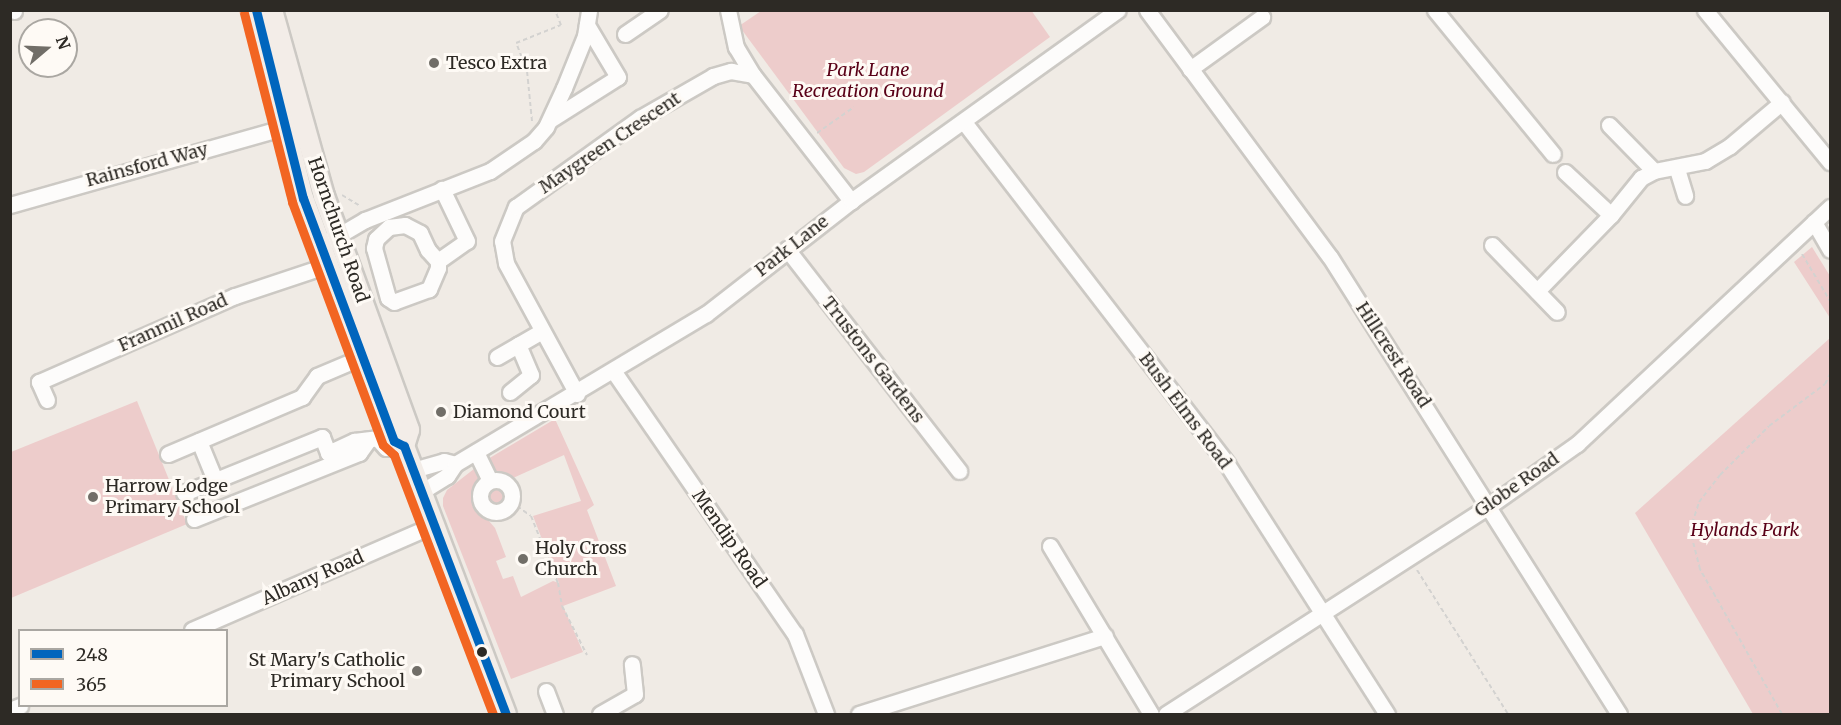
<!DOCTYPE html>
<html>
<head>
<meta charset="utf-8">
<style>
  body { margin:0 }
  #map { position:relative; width:1841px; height:725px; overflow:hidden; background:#f0ebe5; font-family:Merriweather,serif }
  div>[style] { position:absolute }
  .green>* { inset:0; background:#edcccb }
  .round { border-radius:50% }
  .path>* { height:2px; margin-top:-1px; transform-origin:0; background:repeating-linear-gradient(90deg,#d3d2d0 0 4.5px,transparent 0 7.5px) }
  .roads { filter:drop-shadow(2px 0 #ccc9c4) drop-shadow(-2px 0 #ccc9c4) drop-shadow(0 2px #ccc9c4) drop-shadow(0 -2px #ccc9c4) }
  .minor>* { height:15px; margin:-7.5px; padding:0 7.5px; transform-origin:7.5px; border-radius:7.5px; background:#fdfcfb }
  .minor>.ring { margin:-7.5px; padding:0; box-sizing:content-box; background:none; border:15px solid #fdfcfb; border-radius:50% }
  .major>* { height:20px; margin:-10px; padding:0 10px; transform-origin:10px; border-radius:10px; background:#f3ede8 }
  .bus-1>* { height:9px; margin:-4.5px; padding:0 4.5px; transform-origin:4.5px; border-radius:4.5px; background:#0065bd }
  .bus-2>* { height:9px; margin:-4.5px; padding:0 4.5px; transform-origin:4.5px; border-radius:4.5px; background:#f26522 }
  .dots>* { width:16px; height:16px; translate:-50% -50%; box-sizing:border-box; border:3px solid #fefaf5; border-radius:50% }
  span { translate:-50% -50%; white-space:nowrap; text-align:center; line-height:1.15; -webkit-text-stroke:6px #fefaf5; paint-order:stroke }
  .poi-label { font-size:18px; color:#2d2a25 }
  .left { translate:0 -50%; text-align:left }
  .right { translate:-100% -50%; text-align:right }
  .park-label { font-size:18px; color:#590017; font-style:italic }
  .street-label { font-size:18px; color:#2d2a25 }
  .frame { position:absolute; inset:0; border:12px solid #2d2a25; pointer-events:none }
  .legend { position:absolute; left:18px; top:629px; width:210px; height:78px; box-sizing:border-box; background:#fefaf5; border:2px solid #aaa7a2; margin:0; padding:8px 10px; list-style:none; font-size:18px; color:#2d2a25 }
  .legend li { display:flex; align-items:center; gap:12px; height:30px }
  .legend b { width:30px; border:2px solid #aaa7a2 }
  .north { position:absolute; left:18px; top:18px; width:60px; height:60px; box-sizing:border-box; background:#fefaf5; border:2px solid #aaa7a2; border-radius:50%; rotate:71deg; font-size:16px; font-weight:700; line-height:24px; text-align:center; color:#2d2a25 }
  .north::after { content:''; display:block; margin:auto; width:21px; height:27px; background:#716e68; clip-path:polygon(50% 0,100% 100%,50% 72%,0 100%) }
</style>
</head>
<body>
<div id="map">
  <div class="green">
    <div style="clip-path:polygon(1031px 10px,1050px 37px,864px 172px,856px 174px,844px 168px,739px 26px,761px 11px)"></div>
    <div style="clip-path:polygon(1812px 247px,1830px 276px,1830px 318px,1794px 262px)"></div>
    <div style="clip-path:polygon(1830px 338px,1830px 714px,1753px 714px,1635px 513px)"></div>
    <div style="clip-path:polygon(137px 401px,187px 524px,11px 598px,11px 452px)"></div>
    <div style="clip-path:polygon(555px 419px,594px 505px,587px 510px,616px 586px,563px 606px,583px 652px,511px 679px,443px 506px,443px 498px,447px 490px,479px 465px,484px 479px,474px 496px,475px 505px,495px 528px,506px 557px,496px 561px,503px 579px,513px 576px,521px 597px,553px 581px,559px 583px,533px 516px,581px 501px,564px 455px,513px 478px,493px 472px,488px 459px)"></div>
    <div class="round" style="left:486px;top:486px;width:20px;height:20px"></div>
  </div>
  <div class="path">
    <div style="left:532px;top:121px;width:50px;rotate:-95.7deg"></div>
    <div style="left:527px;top:71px;width:30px;rotate:-111deg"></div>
    <div style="left:516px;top:43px;width:48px;rotate:-21.8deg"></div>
    <div style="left:561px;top:25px;width:16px;rotate:-112deg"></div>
    <div style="left:817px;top:133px;width:45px;rotate:-35.1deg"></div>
    <div style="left:342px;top:195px;width:21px;rotate:31deg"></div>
    <div style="left:1802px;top:254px;width:55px;rotate:59.2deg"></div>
    <div style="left:511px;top:502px;width:24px;rotate:35deg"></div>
    <div style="left:531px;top:516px;width:72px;rotate:68.1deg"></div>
    <div style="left:558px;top:583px;width:23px;rotate:80deg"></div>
    <div style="left:562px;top:606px;width:55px;rotate:63deg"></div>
    <div style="left:1417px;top:570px;width:170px;rotate:57.7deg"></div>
    <div style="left:1782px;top:714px;width:167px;rotate:-119.5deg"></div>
    <div style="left:1700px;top:569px;width:40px;rotate:-104.4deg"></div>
    <div style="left:1690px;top:530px;width:29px;rotate:-72deg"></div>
    <div style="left:1699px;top:502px;width:34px;rotate:-52deg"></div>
    <div style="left:1720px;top:475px;width:69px;rotate:-45deg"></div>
    <div style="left:1769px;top:426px;width:70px;rotate:-36.9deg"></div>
    <div style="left:1825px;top:384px;width:11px;rotate:-63deg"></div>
  </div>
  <div class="roads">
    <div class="minor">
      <div style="left:14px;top:10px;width:1px;rotate:90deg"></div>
      <div style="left:728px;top:10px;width:38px;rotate:78deg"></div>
      <div style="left:736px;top:47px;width:33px;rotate:59deg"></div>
      <div style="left:1147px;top:10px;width:307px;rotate:53.5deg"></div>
      <div style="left:1330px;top:257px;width:541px;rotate:57.69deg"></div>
      <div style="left:1435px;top:10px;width:186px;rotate:50.7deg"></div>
      <div style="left:1705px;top:10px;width:197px;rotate:50.6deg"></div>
      <div style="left:625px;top:34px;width:42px;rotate:-34.4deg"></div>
      <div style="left:1190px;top:69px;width:89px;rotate:-35.8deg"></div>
      <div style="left:550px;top:120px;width:80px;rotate:-32.3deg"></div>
      <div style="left:618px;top:77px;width:61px;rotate:-120.8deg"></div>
      <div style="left:964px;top:122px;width:431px;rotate:52.4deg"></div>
      <div style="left:1227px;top:464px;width:297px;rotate:57.4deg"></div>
      <div style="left:1609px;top:125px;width:64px;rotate:45.6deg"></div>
      <div style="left:1677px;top:169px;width:28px;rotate:73deg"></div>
      <div style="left:1565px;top:172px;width:63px;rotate:43.1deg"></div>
      <div style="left:10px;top:205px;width:284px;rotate:-15.8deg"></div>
      <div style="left:1814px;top:222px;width:32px;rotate:60deg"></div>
      <div style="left:405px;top:225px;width:17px;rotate:28deg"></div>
      <div style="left:420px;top:233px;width:19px;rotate:65deg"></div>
      <div style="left:428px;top:250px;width:15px;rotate:48deg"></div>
      <div style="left:438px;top:261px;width:7px;rotate:90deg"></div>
      <div style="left:438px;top:268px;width:23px;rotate:113deg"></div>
      <div style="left:429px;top:289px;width:37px;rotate:160deg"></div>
      <div style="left:394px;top:302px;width:7px;rotate:-146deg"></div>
      <div style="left:388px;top:298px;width:52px;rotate:-105.6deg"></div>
      <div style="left:374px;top:248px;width:9px;rotate:-77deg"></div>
      <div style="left:376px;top:239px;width:18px;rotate:-43deg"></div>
      <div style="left:389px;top:227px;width:16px;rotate:-7deg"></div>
      <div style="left:329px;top:241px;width:42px;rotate:-30.3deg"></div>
      <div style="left:365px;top:220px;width:134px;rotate:-21.4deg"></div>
      <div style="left:490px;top:171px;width:53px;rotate:-34.3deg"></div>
      <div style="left:534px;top:141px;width:18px;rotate:-49deg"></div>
      <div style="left:546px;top:127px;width:43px;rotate:-65.2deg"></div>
      <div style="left:564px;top:88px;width:56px;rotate:-68deg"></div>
      <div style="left:585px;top:36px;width:26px;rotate:-81deg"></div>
      <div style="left:1492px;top:245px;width:93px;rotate:45.9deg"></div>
      <div style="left:787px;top:249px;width:281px;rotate:52.2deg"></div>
      <div style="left:438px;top:261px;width:35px;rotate:-35deg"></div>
      <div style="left:467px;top:241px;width:58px;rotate:-115.7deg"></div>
      <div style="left:1537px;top:291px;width:106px;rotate:-45.8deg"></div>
      <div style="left:1611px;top:215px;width:48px;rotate:-51deg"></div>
      <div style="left:1641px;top:178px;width:15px;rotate:-28deg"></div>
      <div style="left:1654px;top:171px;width:52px;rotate:-11.1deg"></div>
      <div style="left:1705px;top:161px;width:29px;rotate:-31deg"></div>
      <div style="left:1730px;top:146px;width:68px;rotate:-40.2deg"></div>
      <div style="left:497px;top:357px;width:52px;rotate:-30deg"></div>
      <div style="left:614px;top:372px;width:318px;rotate:55.4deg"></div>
      <div style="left:795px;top:634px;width:86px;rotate:68.8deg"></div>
      <div style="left:510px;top:392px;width:27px;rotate:-39deg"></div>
      <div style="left:531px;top:375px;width:33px;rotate:-113deg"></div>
      <div style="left:577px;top:394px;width:149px;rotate:-118.5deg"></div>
      <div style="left:506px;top:263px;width:22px;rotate:-100deg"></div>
      <div style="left:502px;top:241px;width:37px;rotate:-68deg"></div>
      <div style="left:516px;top:207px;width:153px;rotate:-35.7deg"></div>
      <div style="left:640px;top:118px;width:84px;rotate:-29.9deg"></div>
      <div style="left:713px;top:76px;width:19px;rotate:-16deg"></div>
      <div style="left:731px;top:71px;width:22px;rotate:10deg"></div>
      <div style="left:753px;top:75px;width:160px;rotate:52.1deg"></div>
      <div style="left:47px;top:400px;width:20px;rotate:-114deg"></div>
      <div style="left:39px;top:382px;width:214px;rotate:-23.7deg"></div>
      <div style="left:235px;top:296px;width:98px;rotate:-18.4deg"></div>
      <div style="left:199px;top:441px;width:42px;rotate:67.7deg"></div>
      <div style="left:476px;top:452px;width:32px;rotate:64deg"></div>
      <div style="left:168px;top:454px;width:146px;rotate:-23deg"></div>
      <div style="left:302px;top:397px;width:26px;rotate:-54deg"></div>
      <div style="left:317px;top:376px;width:49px;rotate:-22.9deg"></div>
      <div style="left:413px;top:470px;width:32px;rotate:-16deg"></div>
      <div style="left:444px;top:461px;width:11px;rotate:15deg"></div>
      <div class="ring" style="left:480px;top:480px;width:17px;height:17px"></div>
      <div style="left:421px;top:492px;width:31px;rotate:-32deg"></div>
      <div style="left:447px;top:476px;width:14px;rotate:-56deg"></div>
      <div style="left:455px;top:464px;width:292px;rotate:-30.9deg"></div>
      <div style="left:706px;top:314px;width:184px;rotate:-37.9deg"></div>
      <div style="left:851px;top:201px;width:328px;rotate:-35.6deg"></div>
      <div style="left:184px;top:493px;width:149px;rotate:-22.1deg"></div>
      <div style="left:322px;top:437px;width:17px;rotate:69deg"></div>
      <div style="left:328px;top:453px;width:29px;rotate:-25deg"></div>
      <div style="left:354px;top:441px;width:23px;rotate:-7deg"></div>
      <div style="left:377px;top:438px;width:13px;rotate:48deg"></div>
      <div style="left:386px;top:448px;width:12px;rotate:-24deg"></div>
      <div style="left:194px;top:519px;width:178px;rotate:-21.8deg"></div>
      <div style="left:359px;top:453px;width:14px;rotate:-54deg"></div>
      <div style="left:1050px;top:546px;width:196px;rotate:59deg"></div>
      <div style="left:192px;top:630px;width:263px;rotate:-23.5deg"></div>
      <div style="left:546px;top:691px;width:25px;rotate:69deg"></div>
      <div style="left:10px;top:710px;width:11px;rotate:-22deg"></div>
      <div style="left:600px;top:714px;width:40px;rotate:-29.7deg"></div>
      <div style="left:635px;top:694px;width:30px;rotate:-96deg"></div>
      <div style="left:859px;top:714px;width:258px;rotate:-17.6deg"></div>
      <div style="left:1166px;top:714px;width:384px;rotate:-32.8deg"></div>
      <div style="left:1489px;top:506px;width:108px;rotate:-35.2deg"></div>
      <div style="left:1577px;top:444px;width:347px;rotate:-43.1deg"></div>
    </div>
    <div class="major">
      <div style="left:256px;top:10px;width:194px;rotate:76deg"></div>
      <div style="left:303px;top:198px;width:251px;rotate:69.5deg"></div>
      <div style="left:391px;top:433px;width:9px;rotate:69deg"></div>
      <div style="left:394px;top:441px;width:11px;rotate:27deg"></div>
      <div style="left:404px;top:446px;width:287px;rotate:69.2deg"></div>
      <div style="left:272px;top:10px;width:193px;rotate:74.4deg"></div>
      <div style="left:324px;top:196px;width:249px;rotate:70deg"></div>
      <div style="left:409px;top:430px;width:17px;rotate:107deg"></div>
    </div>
  </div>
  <div class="bus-1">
    <div style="left:256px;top:10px;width:194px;rotate:76deg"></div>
    <div style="left:303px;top:198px;width:259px;rotate:69.5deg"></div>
    <div style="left:394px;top:441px;width:11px;rotate:27deg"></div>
    <div style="left:404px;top:446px;width:287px;rotate:69.2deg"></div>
  </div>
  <div class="bus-2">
    <div style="left:244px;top:13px;width:195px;rotate:75.7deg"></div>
    <div style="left:292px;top:202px;width:259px;rotate:69.5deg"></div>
    <div style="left:383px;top:445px;width:15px;rotate:42deg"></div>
    <div style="left:394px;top:455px;width:277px;rotate:69.1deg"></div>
  </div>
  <div class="dots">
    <div style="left:434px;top:63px;background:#716e68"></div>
    <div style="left:441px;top:412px;background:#716e68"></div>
    <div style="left:93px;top:497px;background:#716e68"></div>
    <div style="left:523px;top:559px;background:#716e68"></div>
    <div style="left:482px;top:652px;background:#2d2a25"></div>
    <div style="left:417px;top:671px;background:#716e68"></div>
  </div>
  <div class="poi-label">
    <span class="left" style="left:446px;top:63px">Tesco Extra</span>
    <span class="left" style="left:453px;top:412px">Diamond Court</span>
    <span class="left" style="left:105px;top:497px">Harrow Lodge<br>Primary School</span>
    <span class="left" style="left:535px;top:559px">Holy Cross<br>Church</span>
    <span class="right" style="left:405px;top:671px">St Mary's Catholic<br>Primary School</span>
  </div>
  <div class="park-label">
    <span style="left:868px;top:81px">Park Lane<br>Recreation Ground</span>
    <span style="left:1745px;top:530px">Hylands Park</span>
  </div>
  <div class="street-label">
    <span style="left:610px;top:143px;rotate:-34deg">Maygreen Crescent</span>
    <span style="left:147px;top:165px;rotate:-15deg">Rainsford Way</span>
    <span style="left:338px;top:230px;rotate:71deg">Hornchurch Road</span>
    <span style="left:792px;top:246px;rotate:-38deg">Park Lane</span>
    <span style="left:173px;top:323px;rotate:-24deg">Franmil Road</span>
    <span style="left:1393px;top:355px;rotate:57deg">Hillcrest Road</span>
    <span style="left:873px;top:360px;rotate:52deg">Trustons Gardens</span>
    <span style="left:1185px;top:411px;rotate:53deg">Bush Elms Road</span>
    <span style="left:1517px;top:485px;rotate:-35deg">Globe Road</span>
    <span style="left:729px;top:539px;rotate:55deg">Mendip Road</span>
    <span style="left:313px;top:578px;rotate:-24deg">Albany Road</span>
  </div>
  <div class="frame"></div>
  <ul class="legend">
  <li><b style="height:8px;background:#0065bd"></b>248</li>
  <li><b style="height:8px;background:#f26522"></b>365</li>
  </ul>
  <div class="north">N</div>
</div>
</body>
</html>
